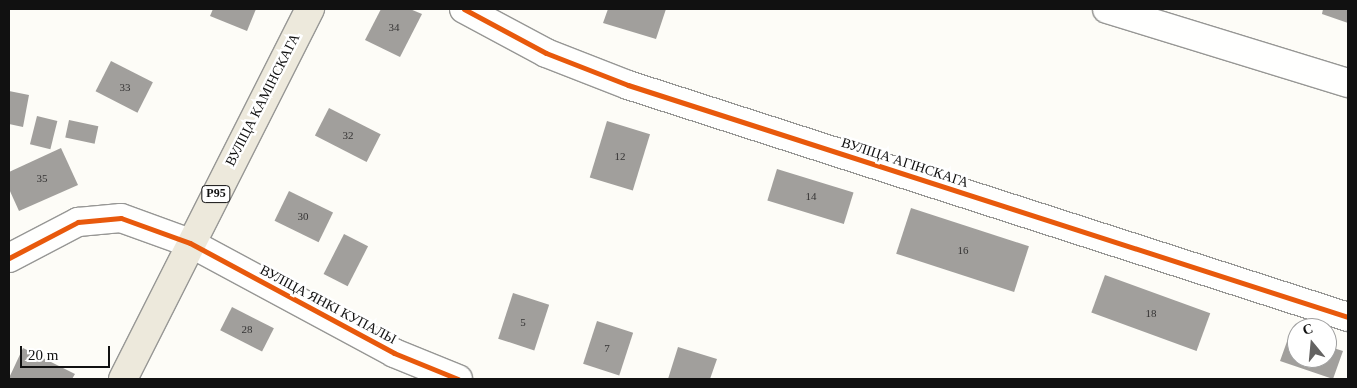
<!DOCTYPE html>
<html>
<head>
<meta charset="utf-8">
<style>
  body { margin:0 }
  #map { position:relative; width:1357px; height:388px; overflow:hidden; background:#fdfcf7; font-family:Georgia,serif }
  div>[style] { position:absolute }
  .building>* { inset:0; background:#a19f9c; transform-origin:0 0 }
  .roads { filter:drop-shadow(1px 0 #979795) drop-shadow(-1px 0 #979795) drop-shadow(0 1px #979795) drop-shadow(0 -1px #979795) }
  .minor>* { height:28px; margin:-14px; padding:0 14px; transform-origin:14px; border-radius:14px; background:#fffffe }
  .major>* { height:28px; margin:-14px; padding:0 14px; transform-origin:14px; border-radius:14px; background:#ede9dc }
  .cycleway>* { height:5px; margin:-2.5px; padding:0 2.5px; transform-origin:2.5px; border-radius:2.5px; background:#e8590c }
  span { translate:-50% -50%; white-space:nowrap; text-align:center; line-height:1.15; -webkit-text-stroke:5px #fff; paint-order:stroke }
  .number-label { font-size:11px; color:#353434 }
  .number-label span { -webkit-text-stroke-width:0 }
  .shield-label span { padding:1px 4px; background:#fff; border:1px solid; border-radius:4px; -webkit-text-stroke-width:0 }
  .shield-label { font-size:12px; color:#111; font-weight:700 }
  .street-label { font-size:14px; color:#111 }
  .frame { position:absolute; inset:0; border:10px solid #111; pointer-events:none }
  .north { position:absolute; left:1287px; top:318px; width:50px; height:50px; box-sizing:border-box; background:#fff; border:1px solid #a0a0a0; border-radius:50%; rotate:343deg; font-size:14px; font-weight:700; line-height:20px; text-align:center; color:#111 }
  .north::after { content:''; display:block; margin:auto; width:18px; height:22px; background:#646362; clip-path:polygon(50% 0,100% 100%,50% 72%,0 100%) }
  .scale { position:absolute; left:20px; top:346px; width:90px; height:22px; box-sizing:border-box; border:2px solid #111; border-top:0; padding-left:6px; font-size:15px; line-height:18px; white-space:nowrap; color:#111; -webkit-text-stroke:4px #fff; paint-order:stroke }
</style>
</head>
<body>
<div id="map">
  <div class="building">
    <div style="clip-path:polygon(213px 9px,256px 9px,247px 31px,210px 16px)"></div>
    <div style="clip-path:polygon(381px 9px,410px 9px,422px 14px,400px 57px,365px 40px)"></div>
    <div style="clip-path:polygon(608px 9px,666px 9px,656px 39px,603px 23px)"></div>
    <div style="clip-path:polygon(1323px 9px,1348px 9px,1348px 23px,1322px 14px)"></div>
    <div style="left:111px;top:61px;width:47px;height:34px;rotate:27deg"></div>
    <div style="clip-path:polygon(9px 91px,29px 95px,23px 127px,9px 124px)"></div>
    <div style="left:329px;top:108px;width:58px;height:31px;rotate:27deg"></div>
    <div style="left:37px;top:116px;width:21px;height:29px;rotate:14deg"></div>
    <div style="left:69px;top:120px;width:30px;height:18px;rotate:12deg"></div>
    <div style="left:607px;top:121px;width:45px;height:59px;rotate:17deg"></div>
    <div style="clip-path:polygon(61px 148px,78px 185px,19px 211px,9px 189px,9px 172px)"></div>
    <div style="left:777px;top:169px;width:80px;height:33px;rotate:17deg"></div>
    <div style="left:289px;top:191px;width:49px;height:33px;rotate:26deg"></div>
    <div style="left:911px;top:208px;width:124px;height:48px;rotate:18deg"></div>
    <div style="left:344px;top:234px;width:27px;height:45px;rotate:27deg"></div>
    <div style="left:1105px;top:275px;width:112px;height:40px;rotate:20deg"></div>
    <div style="left:513px;top:293px;width:38px;height:48px;rotate:18deg"></div>
    <div style="left:232px;top:307px;width:47px;height:26px;rotate:27deg"></div>
    <div style="left:597px;top:321px;width:38px;height:45px;rotate:18deg"></div>
    <div style="clip-path:polygon(1290px 333px,1297px 335px,1297px 358px,1327px 358px,1327px 346px,1343px 351px,1333px 379px,1280px 361px)"></div>
    <div style="clip-path:polygon(678px 347px,717px 359px,710px 379px,668px 379px)"></div>
    <div style="clip-path:polygon(23px 348px,75px 374px,72px 379px,9px 378px)"></div>
  </div>
  <div class="roads">
    <div class="minor">
      <div style="left:464px;top:9px;width:93px;rotate:28.2deg"></div>
      <div style="left:546px;top:53px;width:88px;rotate:21.3deg"></div>
      <div style="left:628px;top:85px;width:756px;rotate:17.86deg"></div>
      <div style="left:1107px;top:9px;width:252px;rotate:17.1deg"></div>
      <div style="left:9px;top:258px;width:78px;rotate:-27.6deg"></div>
      <div style="left:78px;top:222px;width:43px;rotate:-5.3deg"></div>
      <div style="left:121px;top:218px;width:73px;rotate:19.9deg"></div>
      <div style="left:190px;top:243px;width:232px;rotate:28.3deg"></div>
      <div style="left:394px;top:353px;width:69px;rotate:22.1deg"></div>
    </div>
    <div class="major">
      <div style="left:123px;top:379px;width:415px;rotate:-63.2deg"></div>
    </div>
  </div>
  <div class="cycleway">
    <div style="left:464px;top:9px;width:93px;rotate:28.2deg"></div>
    <div style="left:546px;top:53px;width:88px;rotate:21.3deg"></div>
    <div style="left:628px;top:85px;width:756px;rotate:17.86deg"></div>
    <div style="left:9px;top:258px;width:78px;rotate:-27.6deg"></div>
    <div style="left:78px;top:222px;width:43px;rotate:-5.3deg"></div>
    <div style="left:121px;top:218px;width:73px;rotate:19.9deg"></div>
    <div style="left:190px;top:243px;width:232px;rotate:28.3deg"></div>
    <div style="left:394px;top:353px;width:69px;rotate:22.1deg"></div>
  </div>
  <div class="number-label">
    <span style="left:394px;top:27px">34</span>
    <span style="left:125px;top:87px">33</span>
    <span style="left:348px;top:135px">32</span>
    <span style="left:620px;top:156px">12</span>
    <span style="left:42px;top:178px">35</span>
    <span style="left:811px;top:196px">14</span>
    <span style="left:303px;top:216px">30</span>
    <span style="left:963px;top:250px">16</span>
    <span style="left:1151px;top:313px">18</span>
    <span style="left:523px;top:322px">5</span>
    <span style="left:247px;top:329px">28</span>
    <span style="left:607px;top:348px">7</span>
  </div>
  <div class="shield-label">
    <span style="left:216px;top:194px">Р95</span>
  </div>
  <div class="street-label">
    <span style="left:263px;top:100px;rotate:-63deg">ВУЛІЦА КАМІНСКАГА</span>
    <span style="left:905px;top:163px;rotate:18deg">ВУЛІЦА АГІНСКАГА</span>
    <span style="left:328px;top:305px;rotate:28deg">ВУЛІЦА ЯНКІ КУПАЛЫ</span>
  </div>
  <div class="frame"></div>
  <div class="north">С</div>
  <div class="scale">20 m</div>
</div>
</body>
</html>
